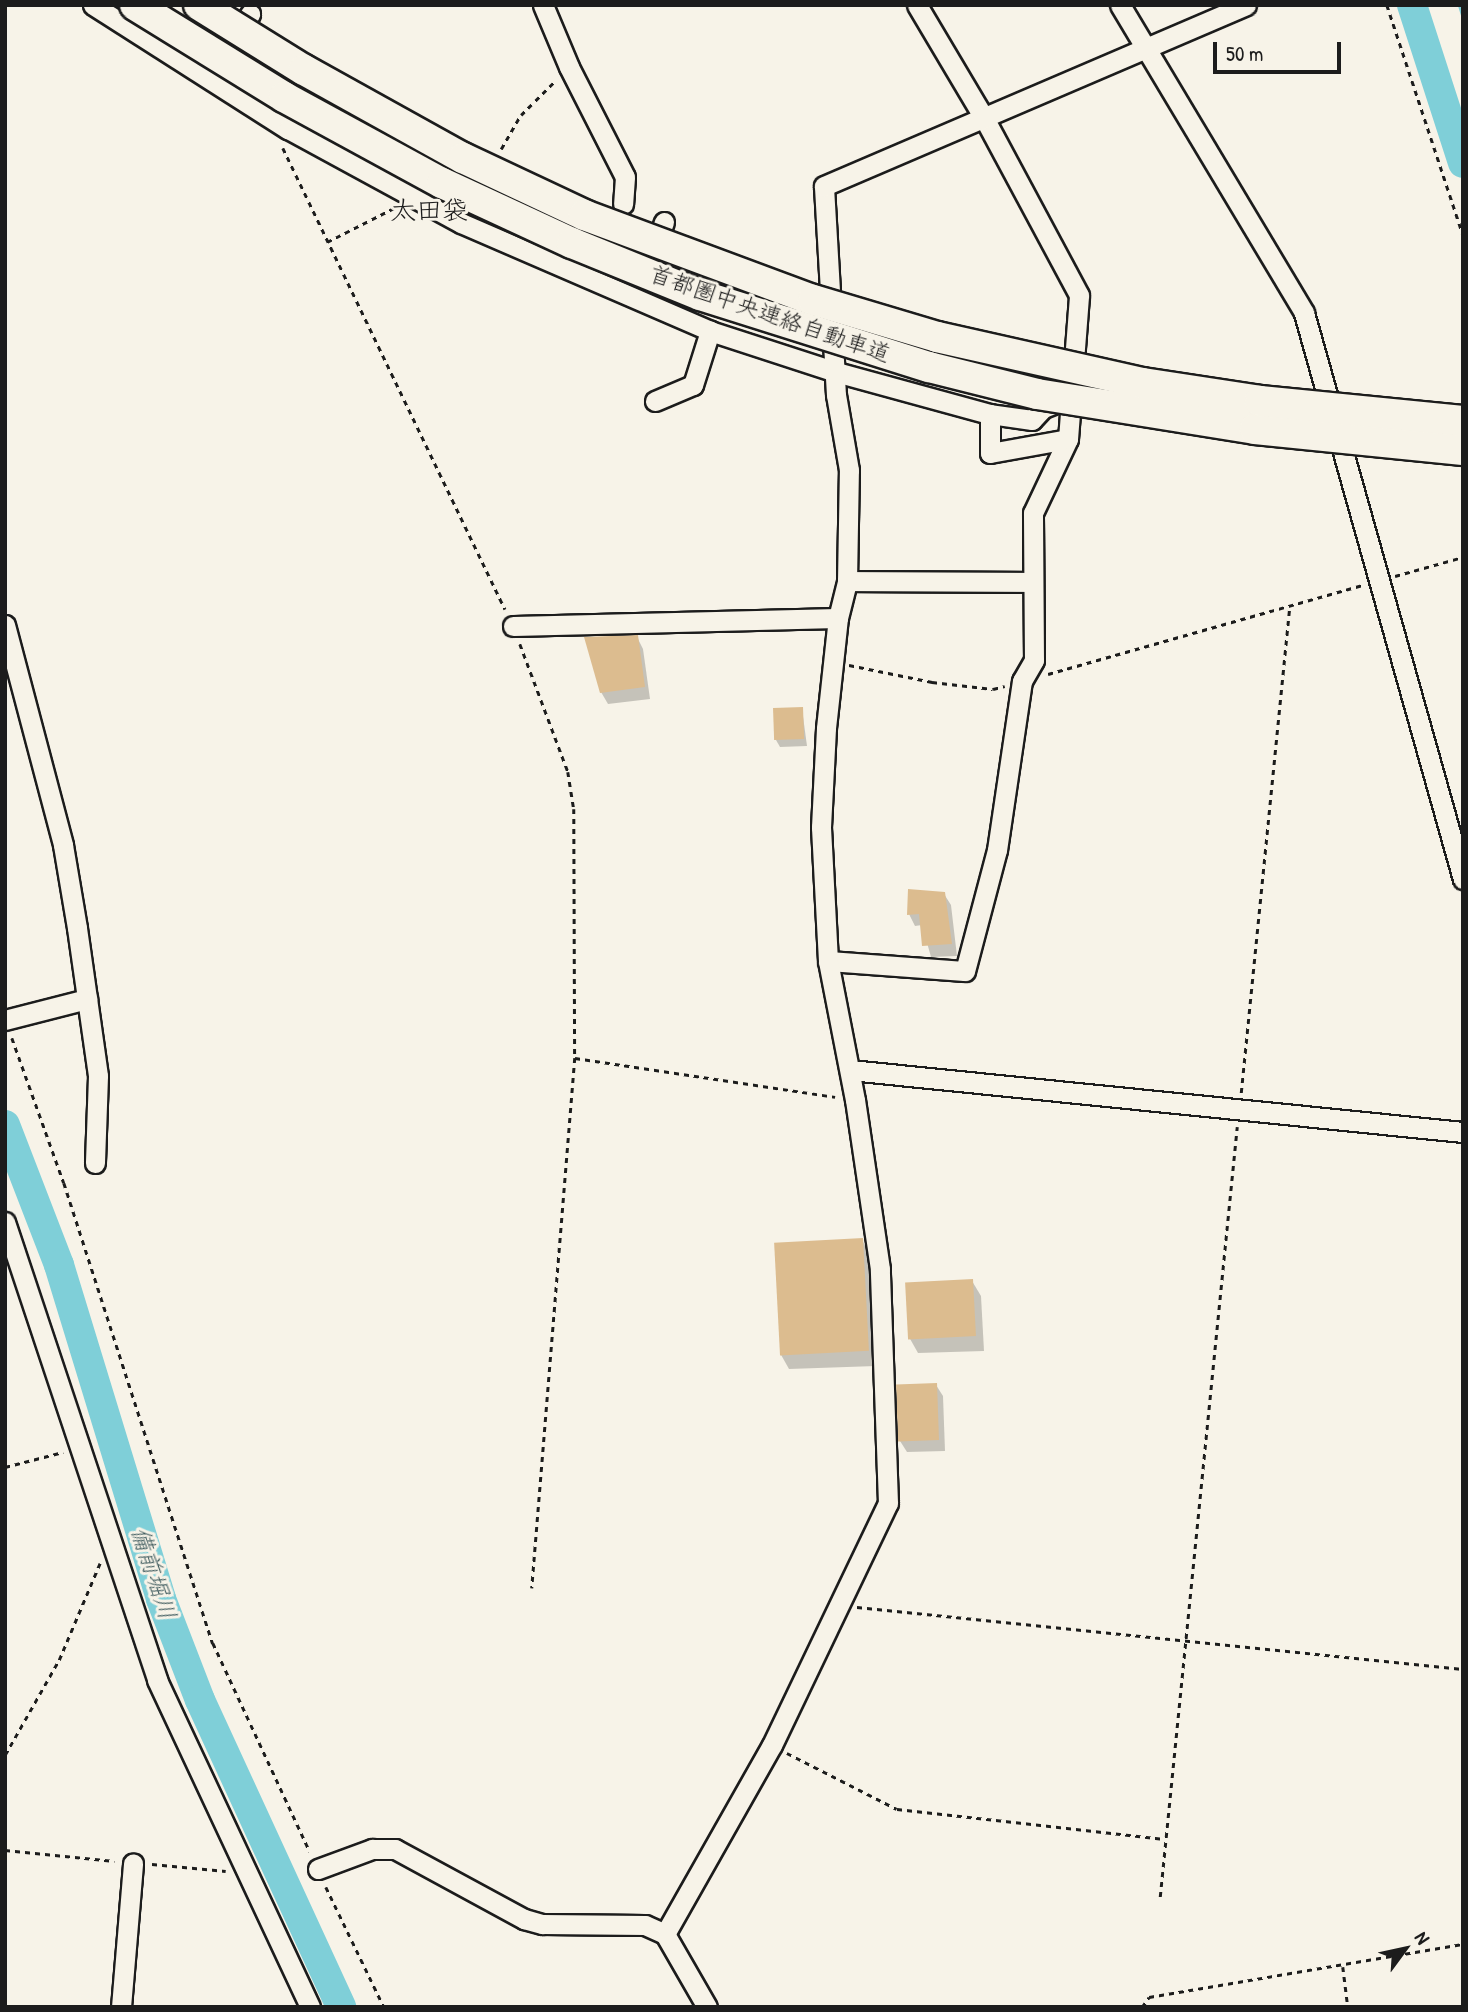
<!DOCTYPE html>
<html>
<head>
<meta charset="utf-8">
<style>
  body { margin:0 }
  #map { position:relative; width:1468px; height:2012px; overflow:hidden; background:#f7f3e8; font-family:"Patrick Hand","Klee One",sans-serif }
  div>[style] { position:absolute }
  .shadow>* { inset:0; background:#0003 }
  .stream>* { height:5px; margin:-2.5px; padding:0 2.5px; transform-origin:2.5px; border-radius:2.5px; background:#7fcfd8 }
  .river>* { height:30px; margin:-15px; padding:0 15px; transform-origin:15px; border-radius:15px; background:#7fcfd8 }
  .building>* { inset:0; background:#dcbc8f; transform-origin:0 0 }
  .path>* { height:2.5px; margin-top:-1.25px; transform-origin:0; background:repeating-linear-gradient(90deg,#1c1c1c 0 5px,transparent 0 10px) }
  .roads { filter:drop-shadow(2px 0 #1c1c1c) drop-shadow(-2px 0 #1c1c1c) drop-shadow(0 2px #1c1c1c) drop-shadow(0 -2px #1c1c1c) }
  .minor>* { height:19px; margin:-9.5px; padding:0 9.5px; transform-origin:9.5px; border-radius:9.5px; background:#f7f3e8 }
  .bridges { filter:drop-shadow(2px 0 #1c1c1c) drop-shadow(-2px 0 #1c1c1c) drop-shadow(0 2px #1c1c1c) drop-shadow(0 -2px #1c1c1c) }
  .highway-bridge>* { height:30px; margin:-15px; padding:0 15px; transform-origin:15px; border-radius:15px; background:#f7f3e8 }
  span { translate:-50% -50%; white-space:nowrap; text-align:center; line-height:1.15; -webkit-text-stroke:6px #f7f3e8; paint-order:stroke }
  .street-label { font-size:23px; color:#1c1c1c }
  .water-label { font-size:24px; color:#3f5b5e; font-style:italic }
  .quarter-label { font-size:26px; color:#1c1c1c }
  .frame { position:absolute; inset:0; border:7px solid #1c1c1c; pointer-events:none }
  .north { position:absolute; left:1370px; top:1914px; width:70px; height:70px; -webkit-text-stroke:5px #f7f3e8; paint-order:stroke; rotate:57deg; font-size:19px; font-weight:700; line-height:28px; text-align:center; color:#1c1c1c }
  .north::after { content:''; display:block; margin:auto; width:24px; height:32px; background:#1c1c1c; clip-path:polygon(50% 0,100% 100%,50% 72%,0 100%) }
  .scale { position:absolute; left:1213px; top:42px; width:128px; height:32px; box-sizing:border-box; border:4px solid #1c1c1c; border-top:0; padding-left:9px; font-size:21px; line-height:24px; white-space:nowrap; color:#1c1c1c; -webkit-text-stroke:5px #f7f3e8; paint-order:stroke }
</style>
</head>
<body>
<div id="map">
  <div class="shadow">
    <div style="clip-path:polygon(637px 637px,643px 649px,650px 699px,608px 704px,601px 692px)"></div>
    <div style="clip-path:polygon(802px 709px,807px 746px,780px 747px,776px 740px)"></div>
    <div style="clip-path:polygon(944px 894px,951px 905px,957px 956px,931px 957px,922px 925px,915px 926px,909px 914px)"></div>
    <div style="clip-path:polygon(862px 1240px,871px 1256px,876px 1366px,789px 1369px,780px 1353px)"></div>
    <div style="clip-path:polygon(972px 1281px,981px 1296px,984px 1351px,918px 1353px,909px 1337px)"></div>
    <div style="clip-path:polygon(936px 1385px,943px 1396px,945px 1451px,907px 1452px,900px 1441px)"></div>
  </div>
  <div class="stream">
    <div style="left:1460px;top:5px;width:10px;rotate:73deg"></div>
  </div>
  <div class="river">
    <div style="left:1412px;top:5px;width:166px;rotate:72.1deg"></div>
    <div style="left:5px;top:1125px;width:150px;rotate:68.9deg"></div>
    <div style="left:59px;top:1265px;width:349px;rotate:73deg"></div>
    <div style="left:161px;top:1599px;width:108px;rotate:68.9deg"></div>
    <div style="left:200px;top:1700px;width:338px;rotate:65.3deg"></div>
  </div>
  <div class="building">
    <div style="clip-path:polygon(638px 635px,645px 687px,600px 693px,584px 637px)"></div>
    <div style="left:803px;top:707px;width:32px;height:30px;rotate:88deg"></div>
    <div style="clip-path:polygon(908px 889px,945px 892px,952px 944px,922px 946px,919px 914px,907px 915px)"></div>
    <div style="left:863px;top:1238px;width:113px;height:89px;rotate:87deg"></div>
    <div style="left:973px;top:1279px;width:57px;height:68px;rotate:87deg"></div>
    <div style="left:937px;top:1383px;width:57px;height:41px;rotate:88deg"></div>
  </div>
  <div class="path">
    <div style="left:1387px;top:5px;width:242px;rotate:71.7deg"></div>
    <div style="left:283px;top:148px;width:512px;rotate:64.29deg"></div>
    <div style="left:501px;top:149px;width:39px;rotate:-60deg"></div>
    <div style="left:521px;top:115px;width:48px;rotate:-45deg"></div>
    <div style="left:327px;top:242px;width:77px;rotate:-26.9deg"></div>
    <div style="left:1395px;top:576px;width:71px;rotate:-15.6deg"></div>
    <div style="left:520px;top:644px;width:137px;rotate:69.4deg"></div>
    <div style="left:568px;top:772px;width:37px;rotate:81deg"></div>
    <div style="left:574px;top:809px;width:249px;rotate:89.8deg"></div>
    <div style="left:575px;top:1058px;width:532px;rotate:94.64deg"></div>
    <div style="left:849px;top:665px;width:85px;rotate:11.6deg"></div>
    <div style="left:932px;top:682px;width:61px;rotate:6.5deg"></div>
    <div style="left:993px;top:689px;width:12px;rotate:-14deg"></div>
    <div style="left:1048px;top:674px;width:326px;rotate:-15.8deg"></div>
    <div style="left:12px;top:1038px;width:154px;rotate:70.3deg"></div>
    <div style="left:64px;top:1183px;width:484px;rotate:72.1deg"></div>
    <div style="left:213px;top:1643px;width:230px;rotate:65.1deg"></div>
    <div style="left:575px;top:1058px;width:263px;rotate:8.5deg"></div>
    <div style="left:1241px;top:1093px;width:490px;rotate:-84.3deg"></div>
    <div style="left:5px;top:1467px;width:60px;rotate:-14.5deg"></div>
    <div style="left:857px;top:1607px;width:609px;rotate:5.84deg"></div>
    <div style="left:787px;top:1753px;width:123px;rotate:27deg"></div>
    <div style="left:897px;top:1809px;width:269px;rotate:6.4deg"></div>
    <div style="left:5px;top:1755px;width:109px;rotate:-60.4deg"></div>
    <div style="left:59px;top:1660px;width:105px;rotate:-67.1deg"></div>
    <div style="left:5px;top:1850px;width:110px;rotate:5.8deg"></div>
    <div style="left:152px;top:1864px;width:74px;rotate:5.4deg"></div>
    <div style="left:326px;top:1887px;width:133px;rotate:64.2deg"></div>
    <div style="left:1160px;top:1897px;width:774px;rotate:-84.29deg"></div>
    <div style="left:1343px;top:1967px;width:40px;rotate:82.9deg"></div>
    <div style="left:1142px;top:2007px;width:12px;rotate:-55deg"></div>
    <div style="left:1149px;top:1997px;width:318px;rotate:-9.6deg"></div>
  </div>
  <div class="roads">
    <div class="minor">
      <div style="left:93px;top:5px;width:231px;rotate:32.5deg"></div>
      <div style="left:288px;top:129px;width:197px;rotate:28.5deg"></div>
      <div style="left:461px;top:223px;width:271px;rotate:23.4deg"></div>
      <div style="left:710px;top:331px;width:133px;rotate:18deg"></div>
      <div style="left:836px;top:372px;width:160px;rotate:15.3deg"></div>
      <div style="left:543px;top:5px;width:67px;rotate:67.2deg"></div>
      <div style="left:569px;top:67px;width:123px;rotate:63deg"></div>
      <div style="left:625px;top:177px;width:27px;rotate:94deg"></div>
      <div style="left:1120px;top:5px;width:359px;rotate:59.1deg"></div>
      <div style="left:1304px;top:313px;width:588px;rotate:74.31deg"></div>
      <div style="left:218px;top:68px;width:63px;rotate:-59.3deg"></div>
      <div style="left:664px;top:222px;width:15px;rotate:110deg"></div>
      <div style="left:659px;top:236px;width:13px;rotate:67deg"></div>
      <div style="left:664px;top:248px;width:52px;rotate:56deg"></div>
      <div style="left:1064px;top:400px;width:22px;rotate:159deg"></div>
      <div style="left:1043px;top:408px;width:16px;rotate:133deg"></div>
      <div style="left:1032px;top:420px;width:42px;rotate:-171.9deg"></div>
      <div style="left:990px;top:414px;width:39px;rotate:90deg"></div>
      <div style="left:990px;top:453px;width:79px;rotate:-10.2deg"></div>
      <div style="left:655px;top:401px;width:41px;rotate:-22.8deg"></div>
      <div style="left:693px;top:385px;width:57px;rotate:-72.5deg"></div>
      <div style="left:847px;top:581px;width:186px;rotate:0.3deg"></div>
      <div style="left:5px;top:625px;width:228px;rotate:75.2deg"></div>
      <div style="left:63px;top:845px;width:84px;rotate:80.4deg"></div>
      <div style="left:77px;top:928px;width:149px;rotate:81.9deg"></div>
      <div style="left:98px;top:1076px;width:87px;rotate:92deg"></div>
      <div style="left:513px;top:626px;width:325px;rotate:-1.4deg"></div>
      <div style="left:828px;top:961px;width:137px;rotate:4.2deg"></div>
      <div style="left:965px;top:971px;width:125px;rotate:-75.2deg"></div>
      <div style="left:997px;top:850px;width:171px;rotate:-81.6deg"></div>
      <div style="left:1022px;top:681px;width:24px;rotate:-60deg"></div>
      <div style="left:1034px;top:660px;width:147px;rotate:-90.4deg"></div>
      <div style="left:1033px;top:513px;width:82px;rotate:-64.7deg"></div>
      <div style="left:1068px;top:439px;width:144px;rotate:-85.6deg"></div>
      <div style="left:1079px;top:295px;width:201px;rotate:-118.2deg"></div>
      <div style="left:984px;top:118px;width:131px;rotate:-120.7deg"></div>
      <div style="left:5px;top:1020px;width:85px;rotate:-14.4deg"></div>
      <div style="left:850px;top:1070px;width:616px;rotate:5.78deg"></div>
      <div style="left:5px;top:1222px;width:483px;rotate:71.6deg"></div>
      <div style="left:157px;top:1680px;width:361px;rotate:64.9deg"></div>
      <div style="left:318px;top:1869px;width:58px;rotate:-20.3deg"></div>
      <div style="left:372px;top:1849px;width:23px"></div>
      <div style="left:395px;top:1849px;width:147px;rotate:28.5deg"></div>
      <div style="left:524px;top:1919px;width:19px;rotate:16deg"></div>
      <div style="left:542px;top:1924px;width:103px;rotate:0.6deg"></div>
      <div style="left:645px;top:1925px;width:22px;rotate:24deg"></div>
      <div style="left:121px;top:2007px;width:144px;rotate:-85.2deg"></div>
      <div style="left:707px;top:2007px;width:84px;rotate:-119.9deg"></div>
      <div style="left:665px;top:1934px;width:217px;rotate:-60.5deg"></div>
      <div style="left:772px;top:1745px;width:268px;rotate:-64.4deg"></div>
      <div style="left:888px;top:1503px;width:234px;rotate:-92deg"></div>
      <div style="left:880px;top:1269px;width:171px;rotate:-98.4deg"></div>
      <div style="left:855px;top:1100px;width:142px;rotate:-101deg"></div>
      <div style="left:828px;top:961px;width:134px;rotate:-93deg"></div>
      <div style="left:821px;top:827px;width:99px;rotate:-87.1deg"></div>
      <div style="left:826px;top:728px;width:111px;rotate:-83.8deg"></div>
      <div style="left:838px;top:618px;width:38px;rotate:-76deg"></div>
      <div style="left:847px;top:581px;width:111px;rotate:-89deg"></div>
      <div style="left:849px;top:470px;width:76px;rotate:-99.8deg"></div>
      <div style="left:836px;top:395px;width:209px;rotate:-93.3deg"></div>
      <div style="left:824px;top:186px;width:459px;rotate:-23.2deg"></div>
    </div>
  </div>
  <div class="bridges">
    <div class="highway-bridge">
      <div style="left:135px;top:5px;width:175px;rotate:31.7deg"></div>
      <div style="left:284px;top:97px;width:180px;rotate:28.6deg"></div>
      <div style="left:442px;top:183px;width:143px;rotate:24.8deg"></div>
      <div style="left:572px;top:243px;width:138px;rotate:22.1deg"></div>
      <div style="left:700px;top:295px;width:240px;rotate:17.5deg"></div>
      <div style="left:929px;top:367px;width:111px;rotate:14deg"></div>
      <div style="left:1037px;top:394px;width:221px;rotate:9.1deg"></div>
      <div style="left:1255px;top:429px;width:209px;rotate:5.8deg"></div>
      <div style="left:199px;top:5px;width:123px;rotate:31.8deg"></div>
      <div style="left:304px;top:70px;width:182px;rotate:29deg"></div>
      <div style="left:463px;top:158px;width:134px;rotate:25.2deg"></div>
      <div style="left:584px;top:215px;width:244px;rotate:20.4deg"></div>
      <div style="left:813px;top:300px;width:129px;rotate:16.6deg"></div>
      <div style="left:937px;top:337px;width:211px;rotate:12.6deg"></div>
      <div style="left:1143px;top:383px;width:118px;rotate:8.7deg"></div>
      <div style="left:1260px;top:401px;width:204px;rotate:5.6deg"></div>
    </div>
  </div>
  <div class="street-label">
    <span style="left:770px;top:314px;rotate:19deg">首都圏中央連絡自動車道</span>
  </div>
  <div class="water-label">
    <span style="left:154px;top:1573px;rotate:72deg">備前堀川</span>
  </div>
  <div class="quarter-label">
    <span style="left:429px;top:210px">太田袋</span>
  </div>
  <div class="frame"></div>
  <div class="north">N</div>
  <div class="scale">50 m</div>
</div>
</body>
</html>
